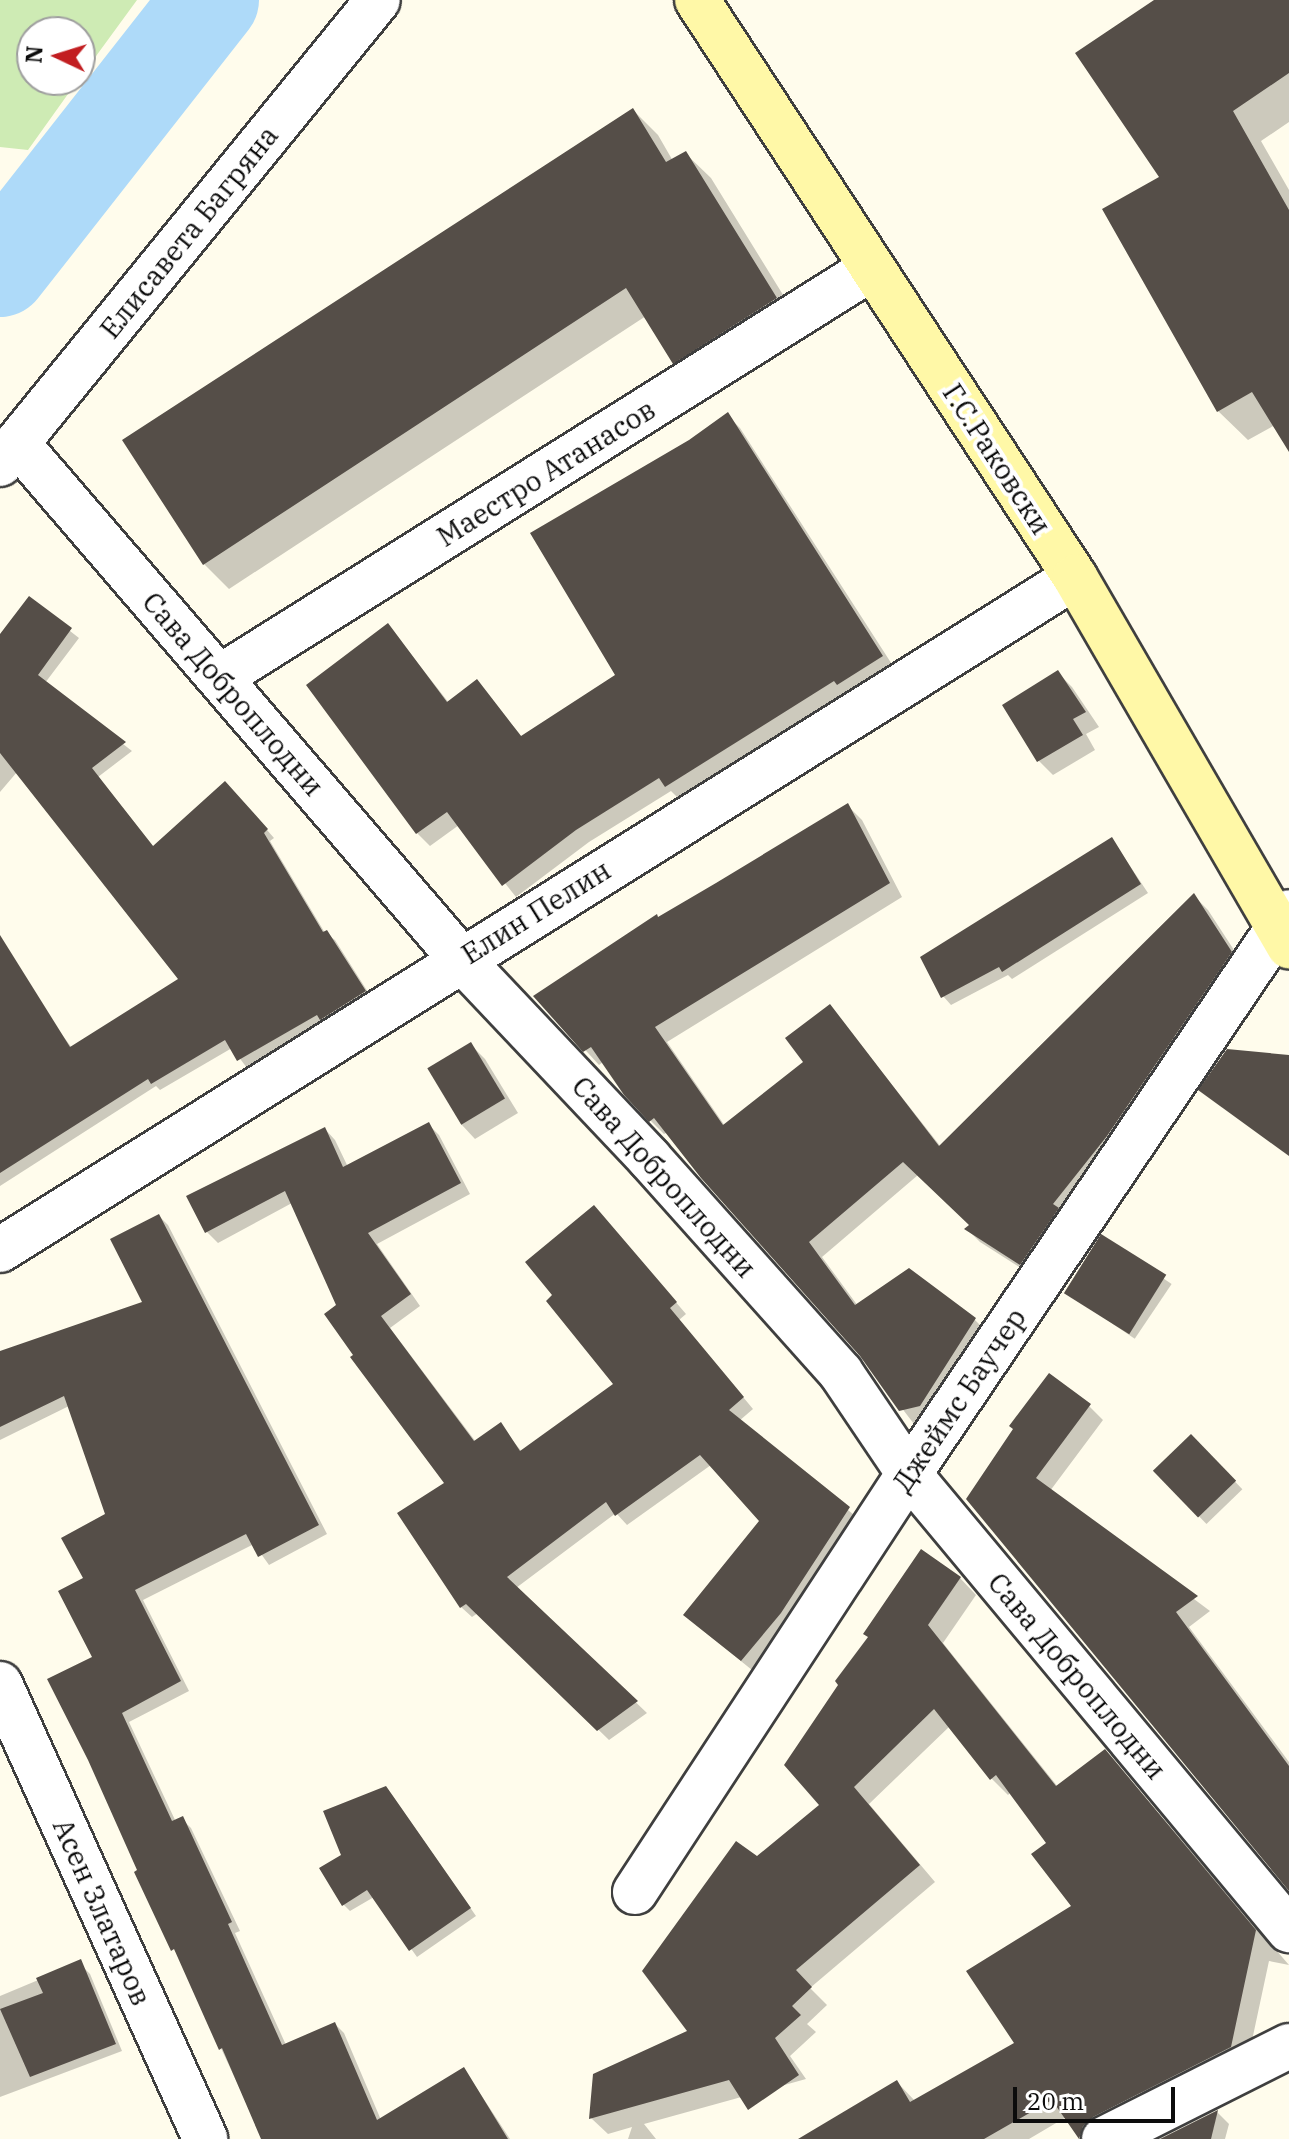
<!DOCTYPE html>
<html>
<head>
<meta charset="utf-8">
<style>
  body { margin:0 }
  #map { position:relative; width:1289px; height:2139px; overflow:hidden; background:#fffcec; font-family:"IBM Plex Serif",serif }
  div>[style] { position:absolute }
  .green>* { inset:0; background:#ceebb4 }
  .shadow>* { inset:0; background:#0003; transform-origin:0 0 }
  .river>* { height:96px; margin:-48px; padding:0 48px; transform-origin:48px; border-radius:48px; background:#aedaf9 }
  .building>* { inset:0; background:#554e48; transform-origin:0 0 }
  .roads { filter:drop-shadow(2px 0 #3f3f3f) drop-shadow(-2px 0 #3f3f3f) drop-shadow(0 2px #3f3f3f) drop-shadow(0 -2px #3f3f3f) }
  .street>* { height:44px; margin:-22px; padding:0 22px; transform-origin:22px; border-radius:22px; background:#fff }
  .secondary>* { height:44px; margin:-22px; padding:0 22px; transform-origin:22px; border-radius:22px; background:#fff8a7 }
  span { translate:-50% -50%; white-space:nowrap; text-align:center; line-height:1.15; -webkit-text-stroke:8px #fff; paint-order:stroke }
  .street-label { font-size:28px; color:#0c0c0c }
  .north { position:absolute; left:16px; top:16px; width:80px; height:80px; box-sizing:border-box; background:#fff; border:2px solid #9e9e9e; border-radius:50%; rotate:274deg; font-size:22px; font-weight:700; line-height:32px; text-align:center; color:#0c0c0c }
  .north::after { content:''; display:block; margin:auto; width:28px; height:36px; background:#c21e21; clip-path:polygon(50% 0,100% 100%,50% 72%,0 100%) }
  .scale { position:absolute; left:1013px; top:2087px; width:162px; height:36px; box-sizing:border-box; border:4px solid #0c0c0c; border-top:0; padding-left:10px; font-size:24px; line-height:28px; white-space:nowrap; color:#0c0c0c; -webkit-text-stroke:6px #fff; paint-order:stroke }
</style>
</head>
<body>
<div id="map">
  <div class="green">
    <div style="clip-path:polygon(0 0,137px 0,80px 78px,80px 32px,32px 32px,32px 80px,78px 80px,28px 150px,0 147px)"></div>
  </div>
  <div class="shadow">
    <div style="clip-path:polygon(1157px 0,1289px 0,1289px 122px,1261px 141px,1289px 190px,1289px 448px,1275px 425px,1248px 440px,1218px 411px,1162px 177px)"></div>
    <div style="clip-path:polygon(633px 110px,658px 135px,673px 161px,685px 153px,711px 178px,801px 324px,699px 387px,674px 362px,646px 316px,229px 589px,204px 564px)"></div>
    <div style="clip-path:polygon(727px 415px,740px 428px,895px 669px,851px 697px,848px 693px,679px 799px,671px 791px,589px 842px,516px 897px,459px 825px,430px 846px,417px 833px,388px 625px,449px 703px,477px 682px,523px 738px,618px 676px,690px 441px)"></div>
    <div style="clip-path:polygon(29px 599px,79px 638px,45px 683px,132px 751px,98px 777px,154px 847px,233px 791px,274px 838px,270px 841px,325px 933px,335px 940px,373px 1000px,247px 1068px,232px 1048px,160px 1090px,156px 1086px,0 1186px,0 1053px,51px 1020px,72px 1048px,181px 979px,17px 772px,0 792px,0 638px)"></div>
    <div style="clip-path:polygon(1058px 673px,1072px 687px,1099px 727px,1086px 734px,1095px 750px,1053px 775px,1038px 760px)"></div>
    <div style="clip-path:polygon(848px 806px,862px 820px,902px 897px,667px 1042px,725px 1126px,806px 1062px,830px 1006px,941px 1147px,1194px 896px,1208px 910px,1245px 967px,1035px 1277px,980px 1242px,967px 1229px,972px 1226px,918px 1175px,822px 1257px,858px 1306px,974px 1319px,988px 1333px,934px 1419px,914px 1424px,861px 1355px,668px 1132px,664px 1134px,650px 1120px,603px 1062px,599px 1065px,536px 996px)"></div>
    <div style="clip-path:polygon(1112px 839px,1148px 893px,1012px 979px,1008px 975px,951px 1005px,943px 996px)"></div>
    <div style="clip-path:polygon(471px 1045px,485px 1059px,518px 1113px,475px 1139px,461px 1124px)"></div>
    <div style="clip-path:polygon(429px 1125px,439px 1135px,470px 1194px,377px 1244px,420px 1306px,390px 1328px,476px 1442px,500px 1425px,522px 1452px,616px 1384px,604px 1218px,686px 1314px,679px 1320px,753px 1409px,739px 1421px,859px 1519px,791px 1623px,752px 1670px,696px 1625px,761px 1521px,711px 1465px,627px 1525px,616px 1513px,516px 1588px,647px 1713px,609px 1740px,478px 1613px,472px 1617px,461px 1607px,447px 1484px,356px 1355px,339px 1306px,292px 1203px,218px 1243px,207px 1232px,189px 1196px,325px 1129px,335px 1140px,348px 1167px)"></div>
    <div style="clip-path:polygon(159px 1216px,168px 1225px,327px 1534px,269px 1565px,254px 1544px,143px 1600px,189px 1691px,129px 1722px,176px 1822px,182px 1819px,191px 1828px,240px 1931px,235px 1933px,286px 2045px,335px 2024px,344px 2033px,381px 2120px,464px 2069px,510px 2139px,263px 2139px,139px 1871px,95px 1657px,86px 1579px,107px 1515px,69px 1406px,0 1440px,0 1353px,145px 1303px)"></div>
    <div style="left:1102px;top:1237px;width:84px;height:66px;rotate:34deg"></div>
    <div style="clip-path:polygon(1089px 1406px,1103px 1420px,1050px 1491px,1210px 1611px,1189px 1627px,1289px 1762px,1289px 1888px,969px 1499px)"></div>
    <div style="left:1191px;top:1436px;width:74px;height:50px;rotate:46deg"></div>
    <div style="clip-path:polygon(960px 1578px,976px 1595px,943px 1643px,1058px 1787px,1105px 1751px,1289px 1965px,1269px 1961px,1247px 2064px,1158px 2108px,1142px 2092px,1068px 2116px,1029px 2139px,820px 2139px,897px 2082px,915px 2101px,1017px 2043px,1074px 1907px,1049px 1844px,1011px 1792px,1008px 1795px,991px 1778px,950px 1726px,869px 1804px,935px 1882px,810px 1988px,827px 2005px,807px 2024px,816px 2032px,790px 2056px,806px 2079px,644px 2124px,656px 2139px,628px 2139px,632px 2127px,608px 2134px,591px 2118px,690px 2031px,758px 1859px,822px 1805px,787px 1764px)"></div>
    <div style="clip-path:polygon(392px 1795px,476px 1916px,417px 1957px,374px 1897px,350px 1911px,343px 1904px,344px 1855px)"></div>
    <div style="clip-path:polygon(83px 1967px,90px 1974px,122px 2051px,0 2097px,0 1996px,67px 1968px)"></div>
    <div style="clip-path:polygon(1217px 2112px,1229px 2124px,1225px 2139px,1164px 2139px)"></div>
  </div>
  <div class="river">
    <div style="left:0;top:269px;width:342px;rotate:-51.9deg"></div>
  </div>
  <div class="building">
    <div style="clip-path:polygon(1154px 0,1289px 0,1289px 73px,1233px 111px,1289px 210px,1289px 452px,1252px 392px,1217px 412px,1102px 209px,1159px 177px,1075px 53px)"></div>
    <div style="clip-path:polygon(633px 108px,666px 162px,686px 151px,777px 298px,673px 364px,626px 288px,203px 565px,122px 440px)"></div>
    <div style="clip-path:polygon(728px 412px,883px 656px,837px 685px,834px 681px,665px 787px,659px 778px,576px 830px,502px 886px,447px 812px,416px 834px,306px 685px,388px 623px,447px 702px,477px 679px,521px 736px,615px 675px,530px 533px,689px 440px)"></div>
    <div style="clip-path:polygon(29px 596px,72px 628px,38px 675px,126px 742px,92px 768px,153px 846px,225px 781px,268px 829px,264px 833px,323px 932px,327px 930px,366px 991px,320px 1020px,317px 1015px,237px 1061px,225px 1040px,151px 1084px,148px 1079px,0 1173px,0 935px,70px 1047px,178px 979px,0 753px,0 634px)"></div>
    <div style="clip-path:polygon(1058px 670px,1086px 712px,1073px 719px,1083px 735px,1037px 762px,1002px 705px)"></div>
    <div style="clip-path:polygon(848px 803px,890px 883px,655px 1027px,723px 1125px,803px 1062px,785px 1038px,830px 1004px,939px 1146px,1194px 893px,1232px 952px,1107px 1136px,1053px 1204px,1059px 1208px,1020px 1265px,964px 1229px,969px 1225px,903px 1162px,809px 1242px,855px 1305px,909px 1268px,976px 1318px,920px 1406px,899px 1411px,860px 1356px,701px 1178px,654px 1118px,649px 1122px,624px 1095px,591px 1047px,583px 1052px,533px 996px,657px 914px,658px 917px,716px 883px)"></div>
    <div style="clip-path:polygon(1112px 837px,1141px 884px,1002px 972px,999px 967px,941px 998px,920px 957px)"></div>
    <div style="left:471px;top:1042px;width:66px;height:51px;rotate:59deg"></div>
    <div style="clip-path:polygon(1227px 1049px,1289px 1055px,1289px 1156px,1198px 1090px)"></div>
    <div style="clip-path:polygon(429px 1122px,461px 1183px,368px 1233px,411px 1294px,381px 1316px,474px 1441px,501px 1422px,520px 1451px,613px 1384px,546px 1301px,552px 1295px,525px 1262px,594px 1205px,677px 1302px,670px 1308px,744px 1397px,729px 1410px,850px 1507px,781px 1613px,741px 1661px,683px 1615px,759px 1521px,700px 1455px,615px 1516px,606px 1502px,507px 1577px,638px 1701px,597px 1731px,466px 1604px,460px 1608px,397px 1513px,444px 1483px,350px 1357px,353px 1355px,324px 1314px,336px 1305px,285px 1191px,205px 1233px,186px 1196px,325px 1127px,343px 1167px)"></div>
    <div style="clip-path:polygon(159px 1214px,319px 1525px,258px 1557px,246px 1534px,135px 1590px,181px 1681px,122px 1713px,172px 1821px,183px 1816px,232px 1922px,228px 1924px,282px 2045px,335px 2022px,377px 2120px,464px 2067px,508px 2139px,261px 2139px,222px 2048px,219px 2050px,174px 1949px,171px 1951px,134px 1872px,137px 1870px,88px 1760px,47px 1679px,92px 1657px,58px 1591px,83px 1578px,61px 1538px,105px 1514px,64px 1396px,0 1427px,0 1351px,142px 1302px,110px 1239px)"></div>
    <div style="left:1101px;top:1234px;width:77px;height:70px;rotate:32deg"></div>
    <div style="clip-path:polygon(1049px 1373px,1091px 1404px,1036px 1478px,1198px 1596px,1176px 1612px,1289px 1766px,1289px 1891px,966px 1499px,1013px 1429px,1009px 1426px)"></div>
    <div style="left:1191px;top:1434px;width:65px;height:53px;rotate:46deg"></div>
    <div style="clip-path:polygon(921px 1549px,961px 1577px,928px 1625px,1056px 1786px,1105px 1749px,1256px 1930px,1231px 2047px,1093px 2117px,1083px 2126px,1079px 2139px,1052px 2100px,984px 2139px,798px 2139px,897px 2080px,910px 2102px,1014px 2043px,966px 1971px,1071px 1906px,1031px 1854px,1046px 1843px,996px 1775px,990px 1780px,934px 1709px,854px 1787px,920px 1865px,796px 1970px,812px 1987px,792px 2006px,801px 2015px,775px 2038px,799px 2075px,748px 2110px,729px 2080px,589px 2119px,593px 2074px,687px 2031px,642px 1971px,736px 1841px,757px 1856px,819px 1805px,784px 1765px,838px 1685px,835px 1681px,868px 1637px,863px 1634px)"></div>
    <div style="clip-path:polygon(386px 1786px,471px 1908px,409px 1951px,367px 1890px,342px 1906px,319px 1868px,341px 1855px,323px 1811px)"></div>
    <div style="clip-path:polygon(81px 1959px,116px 2044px,30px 2077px,0 2009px,43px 1993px,36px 1978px)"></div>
    <div style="clip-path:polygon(1218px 2110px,1211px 2139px,1160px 2139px)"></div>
  </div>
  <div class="roads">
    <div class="street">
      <div style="left:17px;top:443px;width:681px;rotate:49.29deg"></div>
      <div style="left:461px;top:959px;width:274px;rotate:46.6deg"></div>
      <div style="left:649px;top:1158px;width:288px;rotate:48.2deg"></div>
      <div style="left:841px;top:1373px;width:122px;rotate:56deg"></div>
      <div style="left:909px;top:1474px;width:594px;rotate:50.19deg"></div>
      <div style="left:0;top:464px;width:598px;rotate:-50.83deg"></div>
      <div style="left:220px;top:677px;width:770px;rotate:-32.1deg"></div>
      <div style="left:0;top:1250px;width:1268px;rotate:-32.05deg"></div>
      <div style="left:0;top:1684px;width:499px;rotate:65.7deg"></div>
      <div style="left:635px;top:1892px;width:500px;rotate:-56.8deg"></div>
      <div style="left:909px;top:1474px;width:678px;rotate:-55.94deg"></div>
      <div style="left:1104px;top:2139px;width:207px;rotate:-26.7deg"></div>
    </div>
    <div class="secondary">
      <div style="left:697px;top:0;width:690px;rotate:56.77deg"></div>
      <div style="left:1075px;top:577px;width:427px;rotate:59.9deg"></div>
    </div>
  </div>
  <div class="street-label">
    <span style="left:189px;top:232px;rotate:-51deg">Елисавета Багряна</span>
    <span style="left:997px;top:459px;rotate:57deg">Г.С.Раковски</span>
    <span style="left:546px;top:473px;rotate:-32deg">Маестро Атанасов</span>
    <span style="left:233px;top:694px;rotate:49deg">Сава Доброплодни</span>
    <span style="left:536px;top:912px;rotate:-32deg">Елин Пелин</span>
    <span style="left:664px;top:1177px;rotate:48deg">Сава Доброплодни</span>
    <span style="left:959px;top:1400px;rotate:-56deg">Джеймс Баучер</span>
    <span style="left:1077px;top:1676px;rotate:50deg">Сава Доброплодни</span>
    <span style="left:102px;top:1912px;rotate:66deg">Асен Златаров</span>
  </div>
  <div class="north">N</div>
  <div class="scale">20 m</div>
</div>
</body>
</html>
